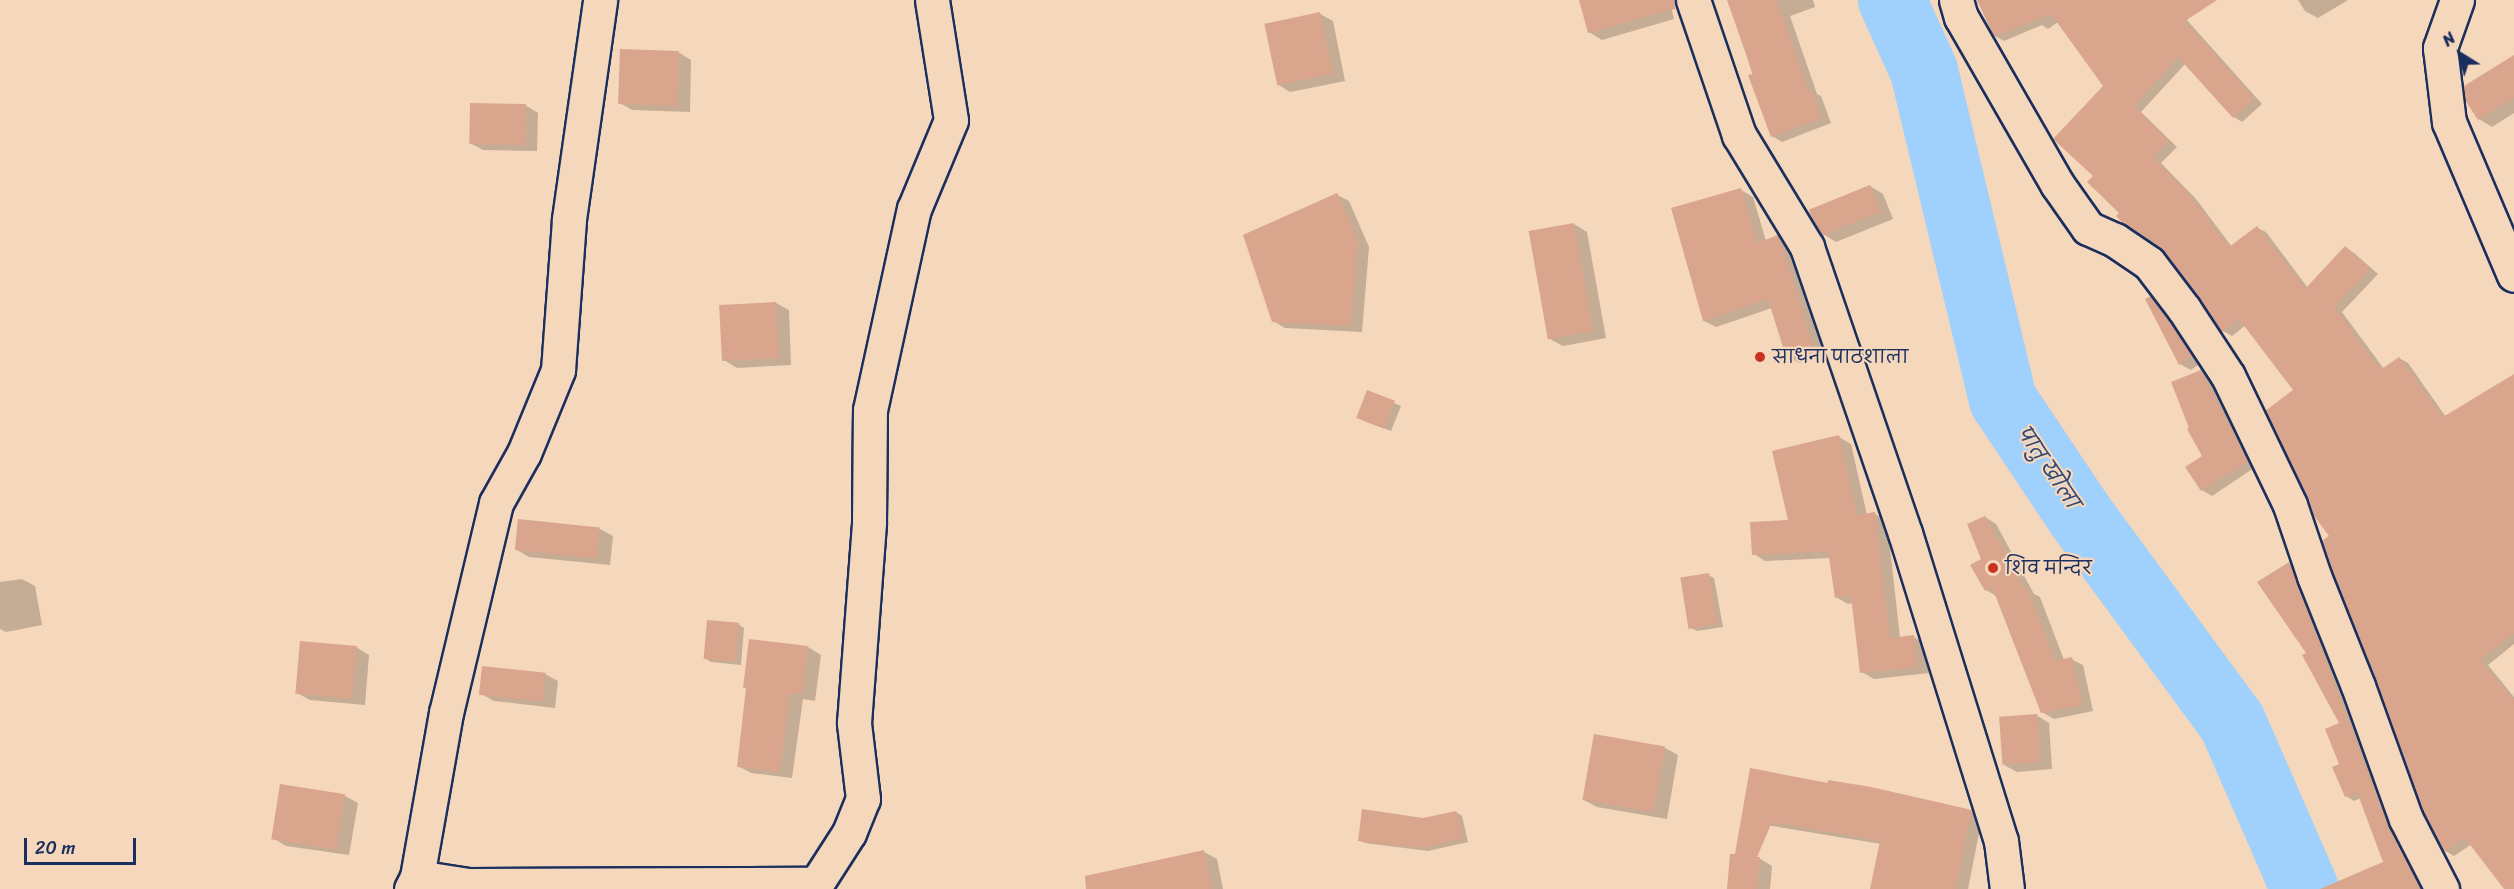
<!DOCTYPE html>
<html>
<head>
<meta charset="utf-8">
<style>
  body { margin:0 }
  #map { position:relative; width:2514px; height:889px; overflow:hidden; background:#f5d7bb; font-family:Sriracha,"Playpen Sans Deva",sans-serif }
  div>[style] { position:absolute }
  .shadow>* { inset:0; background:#0003 }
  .river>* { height:68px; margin:-34px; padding:0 34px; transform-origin:34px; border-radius:34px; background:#9fd1fc }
  .building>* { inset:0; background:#d9a68d; transform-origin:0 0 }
  .roads { filter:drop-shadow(2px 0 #1b2f5e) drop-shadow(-2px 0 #1b2f5e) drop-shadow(0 2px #1b2f5e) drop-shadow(0 -2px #1b2f5e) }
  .street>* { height:33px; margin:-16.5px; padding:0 16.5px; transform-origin:16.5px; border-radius:16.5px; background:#f5d7bb }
  .dots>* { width:16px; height:16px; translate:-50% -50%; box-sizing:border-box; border:3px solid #f5d7bb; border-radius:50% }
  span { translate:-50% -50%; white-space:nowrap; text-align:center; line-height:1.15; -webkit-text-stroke:4.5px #f5d7bb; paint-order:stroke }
  .poi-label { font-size:18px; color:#1b2f5e }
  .left { translate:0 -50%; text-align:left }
  .water-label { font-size:20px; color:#2f4776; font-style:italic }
  .north { position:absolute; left:2430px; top:24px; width:60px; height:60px; -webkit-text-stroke:4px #f5d7bb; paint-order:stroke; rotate:323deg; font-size:16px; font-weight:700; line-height:24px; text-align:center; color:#1b2f5e }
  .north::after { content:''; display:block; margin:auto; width:21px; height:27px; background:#1b2f5e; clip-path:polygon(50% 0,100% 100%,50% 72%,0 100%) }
  .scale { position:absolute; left:24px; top:838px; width:112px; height:27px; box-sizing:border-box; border:3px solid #1b2f5e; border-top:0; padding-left:8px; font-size:18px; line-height:21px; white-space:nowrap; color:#1b2f5e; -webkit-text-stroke:4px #f5d7bb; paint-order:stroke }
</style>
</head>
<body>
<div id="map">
  <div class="shadow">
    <div style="clip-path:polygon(1669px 0,1674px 19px,1602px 40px,1589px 32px)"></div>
    <div style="clip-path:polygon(1729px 0,1813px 0,1815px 7px,1790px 16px,1817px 94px,1821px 96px,1831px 123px,1782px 142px,1772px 136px)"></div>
    <div style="clip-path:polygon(1979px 0,2105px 0,2177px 9px,2262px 104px,2242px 122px,2234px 117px,2186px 63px,2141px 112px,2177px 147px,2161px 163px,2196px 199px,2232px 247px,2257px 228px,2266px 232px,2308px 288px,2346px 248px,2354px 253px,2378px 274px,2342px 312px,2384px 369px,2399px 358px,2408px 363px,2446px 417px,2514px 375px,2514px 644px,2488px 665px,2514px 697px,2514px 864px,2472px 844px,2454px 856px,2445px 851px,2425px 811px,2331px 537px,2295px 390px,2246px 325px,2232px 336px,2223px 331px,2165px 250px,2121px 213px,2095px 176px,2105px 86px,2058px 22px,2048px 29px,2042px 25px,2004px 41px,1995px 36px)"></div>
    <div style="clip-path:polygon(2298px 0,2348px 0,2318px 18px,2305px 11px)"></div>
    <div style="clip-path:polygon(1320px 14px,1333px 21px,1345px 81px,1290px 92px,1277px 84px)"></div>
    <div style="clip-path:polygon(678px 52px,691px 60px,690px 112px,632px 110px,620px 103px)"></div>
    <div style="clip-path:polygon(2514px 57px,2514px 113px,2492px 127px,2479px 119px)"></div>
    <div style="clip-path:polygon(525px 105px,538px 113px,537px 151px,483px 150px,470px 143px)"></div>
    <div style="clip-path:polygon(1870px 186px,1883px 194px,1893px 219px,1836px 242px,1823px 234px)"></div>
    <div style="clip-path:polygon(1741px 190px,1753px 197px,1766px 241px,1778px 237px,1792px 247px,1825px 355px,1799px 363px,1787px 356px,1772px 308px,1716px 327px,1704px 321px)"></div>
    <div style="clip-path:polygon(1337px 195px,1349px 201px,1369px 247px,1362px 332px,1285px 328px,1273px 321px)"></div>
    <div style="clip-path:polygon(1574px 224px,1587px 232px,1606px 338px,1563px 346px,1550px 339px)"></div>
    <div style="clip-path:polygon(2151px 298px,2162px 304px,2202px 362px,2191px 370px,2180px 364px)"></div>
    <div style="clip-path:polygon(776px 303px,789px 310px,791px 365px,737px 368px,724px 360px)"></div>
    <div style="clip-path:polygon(2201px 371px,2211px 377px,2257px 466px,2212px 496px,2202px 490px)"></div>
    <div style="clip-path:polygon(1368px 392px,1401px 406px,1391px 431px,1364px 421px)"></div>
    <div style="clip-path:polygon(1839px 437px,1851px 444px,1867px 515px,1875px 514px,1887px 521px,1900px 638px,1914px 637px,1925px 644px,1929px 673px,1874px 679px,1862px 672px,1853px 603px,1848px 604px,1836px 597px,1830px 558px,1765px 561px,1754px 554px,1790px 521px)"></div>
    <div style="clip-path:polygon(1985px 517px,1996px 524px,2034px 594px,2040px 597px,2064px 660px,2071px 659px,2083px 665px,2093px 711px,2054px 719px,2042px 712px,1998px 597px,1986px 590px)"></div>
    <div style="clip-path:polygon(520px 521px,600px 529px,613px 536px,610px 565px,529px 557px,517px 550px)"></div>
    <div style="clip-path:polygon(2289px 564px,2297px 568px,2426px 889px,2376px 889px,2385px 863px,2361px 798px,2354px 801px,2346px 796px,2341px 764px,2341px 724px,2308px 653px)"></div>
    <div style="clip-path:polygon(1708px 575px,1714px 578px,1723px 627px,1697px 631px,1691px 628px)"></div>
    <div style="clip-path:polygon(22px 579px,35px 586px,42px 625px,6px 632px,0 629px,0 582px)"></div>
    <div style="clip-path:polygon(738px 624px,744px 628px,741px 665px,711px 662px,705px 658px)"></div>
    <div style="clip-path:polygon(356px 647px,369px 655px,365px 705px,310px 700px,297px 693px)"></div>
    <div style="clip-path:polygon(808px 647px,821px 655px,815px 701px,803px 699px,792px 778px,751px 773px,738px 766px)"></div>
    <div style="clip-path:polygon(545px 674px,558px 681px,555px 708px,494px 701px,481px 694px)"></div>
    <div style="clip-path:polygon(2036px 715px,2049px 723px,2052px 769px,2017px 772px,2004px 765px)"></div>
    <div style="clip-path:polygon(1595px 736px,1665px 748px,1678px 755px,1667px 819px,1597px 807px,1584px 800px)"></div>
    <div style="clip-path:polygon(345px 796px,358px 803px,349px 855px,286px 846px,273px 838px)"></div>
    <div style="clip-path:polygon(1456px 812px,1462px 816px,1468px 842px,1428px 851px,1365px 843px,1359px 840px)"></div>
    <div style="clip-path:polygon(1971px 812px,1982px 818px,1968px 889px,1872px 889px,1881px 844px,1754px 823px)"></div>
    <div style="clip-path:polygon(1204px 852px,1217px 859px,1223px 889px,1142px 889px)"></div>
    <div style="clip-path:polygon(1759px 858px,1772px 866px,1770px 889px,1728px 889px)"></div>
  </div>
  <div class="river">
    <div style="left:1892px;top:0;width:78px;rotate:65.7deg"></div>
    <div style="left:1924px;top:71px;width:338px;rotate:76.5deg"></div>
    <div style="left:2003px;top:400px;width:137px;rotate:56.3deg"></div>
    <div style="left:2079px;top:514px;width:258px;rotate:53.7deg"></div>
    <div style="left:2232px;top:722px;width:182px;rotate:66.4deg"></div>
  </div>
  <div class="building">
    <div style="clip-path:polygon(1579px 0,1674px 0,1675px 9px,1588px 33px)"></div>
    <div style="clip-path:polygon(1727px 0,1777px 0,1808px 90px,1811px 89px,1822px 118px,1771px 137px,1748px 75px,1753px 74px)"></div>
    <div style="clip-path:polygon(1977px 0,2217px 0,2185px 21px,2254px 99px,2233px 118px,2178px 57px,2134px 106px,2169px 141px,2153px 157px,2187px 192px,2229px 247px,2257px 226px,2305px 289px,2345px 246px,2370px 269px,2334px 307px,2380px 370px,2399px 357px,2443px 417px,2514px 374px,2514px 633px,2480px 660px,2514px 700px,2514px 889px,2504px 889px,2465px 838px,2444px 852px,2423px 812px,2375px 679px,2332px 570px,2322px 541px,2329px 536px,2312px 513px,2265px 411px,2293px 390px,2239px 319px,2222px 332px,2164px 252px,2123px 223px,2116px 216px,2119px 213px,2087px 182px,2093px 176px,2053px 139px,2103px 86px,2051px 14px,1994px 37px)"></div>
    <div style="left:1320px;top:12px;width:63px;height:57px;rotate:78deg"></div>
    <div style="left:620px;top:49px;width:59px;height:55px;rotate:2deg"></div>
    <div style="clip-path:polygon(2514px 55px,2514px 98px,2478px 120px,2465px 100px,2464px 86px)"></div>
    <div style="left:470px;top:103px;width:56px;height:41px;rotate:1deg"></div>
    <div style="left:1870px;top:185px;width:29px;height:66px;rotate:68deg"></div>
    <div style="clip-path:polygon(1741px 188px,1757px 243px,1778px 235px,1780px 239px,1814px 349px,1786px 357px,1768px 299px,1703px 321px,1671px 208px)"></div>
    <div style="clip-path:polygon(1337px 193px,1358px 239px,1351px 326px,1272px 322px,1243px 235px)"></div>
    <div style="left:1574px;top:223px;width:110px;height:46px;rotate:80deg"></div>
    <div style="clip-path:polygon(2151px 296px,2192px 355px,2179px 365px,2145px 299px)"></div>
    <div style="left:776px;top:302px;width:56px;height:57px;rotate:87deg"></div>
    <div style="clip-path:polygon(2201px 370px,2248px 461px,2201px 491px,2185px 467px,2202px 456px,2187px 429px,2189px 428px,2171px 382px)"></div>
    <div style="left:1367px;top:390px;width:30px;height:30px;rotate:21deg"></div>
    <div style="clip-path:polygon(1839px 435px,1857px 515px,1875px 512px,1890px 638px,1914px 635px,1918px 667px,1860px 673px,1851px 596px,1835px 598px,1828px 551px,1752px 555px,1750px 522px,1788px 520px,1772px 451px)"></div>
    <div style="clip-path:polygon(1985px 516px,2025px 590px,2028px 589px,2055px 661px,2072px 657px,2082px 705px,2041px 713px,1992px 587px,1985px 591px,1970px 565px,1981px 559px,1967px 524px)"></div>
    <div style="left:518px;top:519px;width:82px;height:31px;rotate:6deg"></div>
    <div style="clip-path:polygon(2289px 562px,2388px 825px,2421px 889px,2320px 889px,2383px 862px,2357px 792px,2345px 797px,2332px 767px,2339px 764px,2325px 729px,2339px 723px,2302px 655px,2306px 653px,2257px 582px)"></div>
    <div style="left:1709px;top:573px;width:52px;height:29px;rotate:81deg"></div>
    <div style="left:707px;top:620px;width:32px;height:39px;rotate:5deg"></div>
    <div style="clip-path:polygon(749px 639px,808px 646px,803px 694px,790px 693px,780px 772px,737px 767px,746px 688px,743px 688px)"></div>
    <div style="left:300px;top:641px;width:57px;height:53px;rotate:5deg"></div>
    <div style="left:482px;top:666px;width:64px;height:29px;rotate:6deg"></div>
    <div style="left:2037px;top:714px;width:48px;height:38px;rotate:86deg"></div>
    <div style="left:1594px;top:734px;width:72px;height:67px;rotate:10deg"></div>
    <div style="clip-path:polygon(1750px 768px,1828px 783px,1828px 780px,1871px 787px,1972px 810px,1956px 889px,1870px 889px,1880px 841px,1772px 822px,1757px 857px,1760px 857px,1757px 889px,1727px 889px,1730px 854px,1735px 854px)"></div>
    <div style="left:280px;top:784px;width:66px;height:56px;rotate:9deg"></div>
    <div style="clip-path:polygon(1362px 809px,1423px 818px,1456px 811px,1463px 838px,1421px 848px,1358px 841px)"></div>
    <div style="clip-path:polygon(1204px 850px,1212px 889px,1086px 889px,1085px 876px)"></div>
  </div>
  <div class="roads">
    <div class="street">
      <div style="left:1693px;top:0;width:143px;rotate:71.2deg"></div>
      <div style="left:1739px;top:135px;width:131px;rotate:58.7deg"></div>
      <div style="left:1807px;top:247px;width:302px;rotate:71.1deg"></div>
      <div style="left:1905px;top:533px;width:323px;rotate:72.7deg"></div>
      <div style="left:2001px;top:841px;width:48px;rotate:82.9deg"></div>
      <div style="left:1956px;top:0;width:18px;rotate:74deg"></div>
      <div style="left:1961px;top:17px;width:193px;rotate:60.1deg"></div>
      <div style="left:2057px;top:184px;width:54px;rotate:54.8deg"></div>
      <div style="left:2088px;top:228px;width:30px;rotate:24deg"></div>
      <div style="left:2115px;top:240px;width:41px;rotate:34.1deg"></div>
      <div style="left:2149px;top:263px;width:58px;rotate:52.7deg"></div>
      <div style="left:2184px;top:309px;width:80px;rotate:56.7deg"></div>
      <div style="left:2228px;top:376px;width:143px;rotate:64.3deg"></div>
      <div style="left:2290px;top:505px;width:75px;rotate:71.3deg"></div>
      <div style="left:2314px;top:576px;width:118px;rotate:68.2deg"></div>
      <div style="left:2358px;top:686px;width:141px;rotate:70.2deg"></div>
      <div style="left:2406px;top:819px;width:79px;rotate:62.8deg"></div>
      <div style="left:2457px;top:0;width:51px;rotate:109.5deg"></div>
      <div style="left:2440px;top:48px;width:75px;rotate:83.1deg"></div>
      <div style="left:2449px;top:122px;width:166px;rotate:67deg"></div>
      <div style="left:417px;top:877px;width:52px;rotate:8.9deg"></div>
      <div style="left:468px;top:885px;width:346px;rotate:-0.2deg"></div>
      <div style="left:411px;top:889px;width:13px;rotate:-63deg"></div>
      <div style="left:417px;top:877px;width:167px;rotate:-80deg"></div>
      <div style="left:446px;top:713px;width:216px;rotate:-76.6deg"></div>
      <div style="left:496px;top:503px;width:57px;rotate:-60.8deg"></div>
      <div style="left:524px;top:453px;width:90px;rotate:-67.7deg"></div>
      <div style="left:558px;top:370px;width:151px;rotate:-85.8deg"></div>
      <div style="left:569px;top:219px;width:221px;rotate:-81.9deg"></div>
      <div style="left:813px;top:889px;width:67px;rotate:-57.3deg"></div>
      <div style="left:849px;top:833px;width:37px;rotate:-68deg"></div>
      <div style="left:863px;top:799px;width:77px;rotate:-96.8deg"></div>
      <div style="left:854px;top:723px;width:202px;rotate:-85.7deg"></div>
      <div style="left:869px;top:522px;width:112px;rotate:-89.5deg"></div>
      <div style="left:870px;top:410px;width:206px;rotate:-77.7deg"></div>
      <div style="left:914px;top:209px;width:96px;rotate:-67.4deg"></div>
      <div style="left:951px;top:120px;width:121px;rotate:-99deg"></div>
    </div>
  </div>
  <div class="dots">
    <div style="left:1760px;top:357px;background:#c8321e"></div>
    <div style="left:1993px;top:568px;background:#c8321e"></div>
  </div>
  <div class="poi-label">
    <span class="left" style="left:1772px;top:357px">साधना पाठशाला</span>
    <span class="left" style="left:2005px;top:568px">शिव मन्दिर</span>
  </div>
  <div class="water-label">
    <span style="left:2048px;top:467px;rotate:56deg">पातु खोला</span>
  </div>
  <div class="north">N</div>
  <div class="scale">20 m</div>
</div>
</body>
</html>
